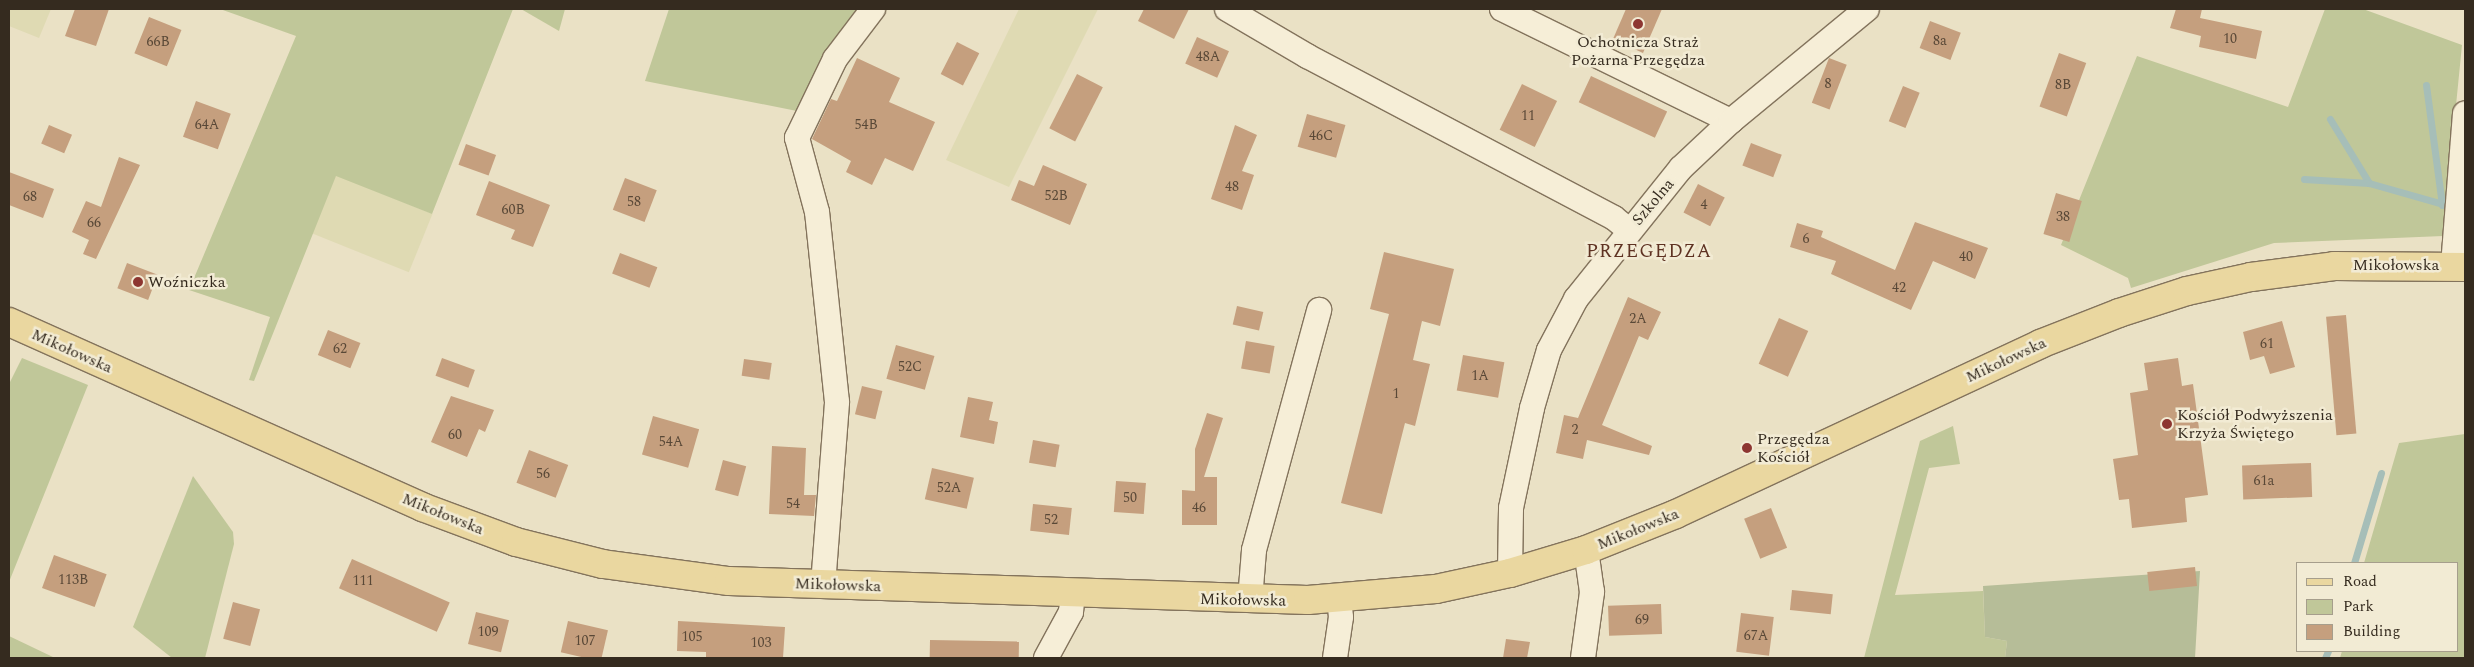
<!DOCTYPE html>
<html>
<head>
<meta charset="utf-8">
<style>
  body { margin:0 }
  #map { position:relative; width:2474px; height:667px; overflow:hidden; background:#eae1c5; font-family:Spectral,serif }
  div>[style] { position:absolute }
  .farmland>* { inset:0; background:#dfdab3; transform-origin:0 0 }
  .green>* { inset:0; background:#c0c799 }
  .cemetery>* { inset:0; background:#b6bd98 }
  .stream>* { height:7px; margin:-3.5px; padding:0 3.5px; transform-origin:3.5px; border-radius:3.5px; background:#a6beb8 }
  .building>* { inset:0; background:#c59f7e; transform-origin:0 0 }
  .roads { filter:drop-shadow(1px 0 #83735c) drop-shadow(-1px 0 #83735c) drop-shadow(0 1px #83735c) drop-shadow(0 -1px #83735c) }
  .minor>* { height:24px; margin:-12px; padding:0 12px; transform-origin:12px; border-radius:12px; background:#f6eed7 }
  .major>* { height:28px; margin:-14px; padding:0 14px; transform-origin:14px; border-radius:14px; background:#ead7a0 }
  .dots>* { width:14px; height:14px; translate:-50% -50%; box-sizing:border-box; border:2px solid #f2ebd4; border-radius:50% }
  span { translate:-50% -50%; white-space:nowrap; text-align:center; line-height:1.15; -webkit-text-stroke:5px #f2ebd4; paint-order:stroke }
  .number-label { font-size:14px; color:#594837 }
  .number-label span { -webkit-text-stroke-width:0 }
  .poi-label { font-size:16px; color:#352b1f }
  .left { translate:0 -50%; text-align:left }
  .street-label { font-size:16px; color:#352b1f }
  .quarter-label { font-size:19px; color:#5e3222; letter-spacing:1px }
  .frame { position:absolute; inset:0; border:10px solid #352b1f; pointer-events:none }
  .legend { position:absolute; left:2296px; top:562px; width:162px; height:90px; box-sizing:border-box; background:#f2ebd4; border:1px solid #a69e8c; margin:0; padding:6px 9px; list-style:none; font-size:15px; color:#352b1f }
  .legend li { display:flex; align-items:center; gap:10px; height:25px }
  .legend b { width:25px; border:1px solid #a69e8c }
</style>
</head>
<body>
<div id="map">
  <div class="farmland">
    <div style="clip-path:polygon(9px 9px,51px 9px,39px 38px,9px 26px)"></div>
    <div style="clip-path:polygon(1019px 9px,1098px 9px,1009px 187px,946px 160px)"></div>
    <div style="left:336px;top:175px;width:104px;height:63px;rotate:22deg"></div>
  </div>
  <div class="green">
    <div style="clip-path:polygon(220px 9px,513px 9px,432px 214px,336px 176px,254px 381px,249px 380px,270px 317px,189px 290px,296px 36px)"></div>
    <div style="clip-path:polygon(521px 9px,565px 9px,559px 31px)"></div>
    <div style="clip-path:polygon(669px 9px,864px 9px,802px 112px,645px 81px)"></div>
    <div style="clip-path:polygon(2325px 9px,2363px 9px,2462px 45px,2443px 236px,2274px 243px,2131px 288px,2128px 278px,2061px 245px,2137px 56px,2288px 107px)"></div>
    <div style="clip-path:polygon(22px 358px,88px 385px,9px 582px,9px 384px)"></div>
    <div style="clip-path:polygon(1953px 426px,1960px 464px,1929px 468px,1895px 595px,1983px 591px,1985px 637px,2007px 641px,2005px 658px,1864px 658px,1920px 441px)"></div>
    <div style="clip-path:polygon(2465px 434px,2465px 658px,2340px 658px,2342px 651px,2458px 651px,2458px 563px,2364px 563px,2399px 443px)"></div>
    <div style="clip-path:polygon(193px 476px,233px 532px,234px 544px,205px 658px,172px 658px,133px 627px)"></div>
    <div style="clip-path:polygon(9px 636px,55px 658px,9px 658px)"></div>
  </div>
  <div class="cemetery">
    <div style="clip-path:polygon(2200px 571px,2195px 658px,2005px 658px,2007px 641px,1985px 637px,1983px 586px)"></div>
  </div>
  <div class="stream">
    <div style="left:2426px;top:85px;width:121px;rotate:82.4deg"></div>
    <div style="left:2330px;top:119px;width:75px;rotate:58.6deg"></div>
    <div style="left:2304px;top:179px;width:65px;rotate:3.5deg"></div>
    <div style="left:2369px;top:183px;width:81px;rotate:15.8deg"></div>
    <div style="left:2354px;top:563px;width:94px;rotate:-73.3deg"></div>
    <div style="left:2325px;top:658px;width:8px;rotate:-67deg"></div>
  </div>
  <div class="building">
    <div style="clip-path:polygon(75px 9px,109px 9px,96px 46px,65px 36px)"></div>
    <div style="clip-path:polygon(1144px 9px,1189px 9px,1174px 39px,1138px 21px)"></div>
    <div style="clip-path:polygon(1626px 9px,1662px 9px,1643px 53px,1613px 39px)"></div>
    <div style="clip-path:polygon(2176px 9px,2202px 9px,2200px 18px,2262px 31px,2256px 59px,2199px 47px,2201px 36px,2170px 28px)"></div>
    <div style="left:149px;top:17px;width:35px;height:39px;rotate:22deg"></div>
    <div style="left:1930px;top:21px;width:33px;height:29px;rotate:21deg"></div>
    <div style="left:1197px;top:37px;width:35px;height:29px;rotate:24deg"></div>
    <div style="left:957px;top:42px;width:25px;height:36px;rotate:27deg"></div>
    <div style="left:2059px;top:53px;width:29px;height:57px;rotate:20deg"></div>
    <div style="clip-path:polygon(857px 58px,900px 78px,889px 102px,935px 122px,913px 171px,885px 158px,872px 185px,846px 172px,851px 161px,812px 139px,831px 99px,837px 101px)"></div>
    <div style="left:1829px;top:58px;width:19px;height:48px;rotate:21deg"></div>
    <div style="left:1077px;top:74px;width:29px;height:61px;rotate:27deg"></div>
    <div style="left:1591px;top:76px;width:84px;height:29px;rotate:25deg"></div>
    <div style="left:1522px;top:84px;width:39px;height:51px;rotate:26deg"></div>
    <div style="left:1903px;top:86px;width:18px;height:38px;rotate:22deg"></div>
    <div style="left:196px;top:101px;width:37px;height:38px;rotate:20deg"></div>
    <div style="left:1307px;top:114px;width:40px;height:34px;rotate:16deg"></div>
    <div style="left:49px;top:125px;width:25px;height:20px;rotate:23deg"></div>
    <div style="clip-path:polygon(1235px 125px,1257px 135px,1242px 171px,1254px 175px,1242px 210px,1211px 199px)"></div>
    <div style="left:1751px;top:143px;width:33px;height:24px;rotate:21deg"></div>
    <div style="left:466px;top:144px;width:32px;height:22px;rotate:20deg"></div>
    <div style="clip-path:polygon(119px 157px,140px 165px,96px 259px,83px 254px,89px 240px,72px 232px,86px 201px,101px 207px)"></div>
    <div style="clip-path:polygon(1043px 165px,1087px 184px,1070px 225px,1011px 200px,1019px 180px,1034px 186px)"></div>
    <div style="clip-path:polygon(9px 172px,54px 189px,43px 218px,9px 205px)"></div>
    <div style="left:625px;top:178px;width:34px;height:34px;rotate:21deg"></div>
    <div style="clip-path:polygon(489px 181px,550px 205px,533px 247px,511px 239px,515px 230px,476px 215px)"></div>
    <div style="left:1698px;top:184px;width:30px;height:32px;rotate:27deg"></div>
    <div style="left:2056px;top:193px;width:27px;height:43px;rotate:17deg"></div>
    <div style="clip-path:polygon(1915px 222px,1988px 248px,1975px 279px,1933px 261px,1911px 310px,1831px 274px,1836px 261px,1790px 247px,1797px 223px,1823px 231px,1821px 237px,1895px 270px)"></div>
    <div style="clip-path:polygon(1384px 252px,1454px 269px,1440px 326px,1422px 321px,1413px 360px,1430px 364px,1415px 426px,1405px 423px,1382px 514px,1341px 503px,1389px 314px,1370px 309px)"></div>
    <div style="left:620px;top:253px;width:40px;height:22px;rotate:21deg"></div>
    <div style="left:127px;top:263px;width:33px;height:27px;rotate:21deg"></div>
    <div style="clip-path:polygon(1628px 297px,1661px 312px,1648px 340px,1639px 336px,1602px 425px,1652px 446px,1649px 455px,1587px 440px,1583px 459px,1556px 453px,1564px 415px,1578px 418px)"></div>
    <div style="left:1237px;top:306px;width:27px;height:19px;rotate:13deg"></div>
    <div style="left:2346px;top:315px;width:119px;height:20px;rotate:85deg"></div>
    <div style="left:1779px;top:318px;width:32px;height:50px;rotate:24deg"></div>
    <div style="clip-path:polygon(2282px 321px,2295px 367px,2270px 374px,2264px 356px,2250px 360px,2243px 332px)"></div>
    <div style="left:328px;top:330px;width:35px;height:27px;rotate:22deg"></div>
    <div style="left:1246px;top:341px;width:29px;height:28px;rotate:10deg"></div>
    <div style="left:896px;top:345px;width:40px;height:35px;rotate:16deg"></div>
    <div style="left:1463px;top:355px;width:42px;height:36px;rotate:10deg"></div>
    <div style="left:442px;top:358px;width:35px;height:19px;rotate:20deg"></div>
    <div style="clip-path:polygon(2178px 358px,2182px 386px,2193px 384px,2208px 495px,2185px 498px,2187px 522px,2132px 528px,2129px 499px,2119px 500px,2113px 459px,2138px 455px,2130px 393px,2148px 390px,2144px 363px)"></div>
    <div style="left:744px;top:359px;width:28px;height:17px;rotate:8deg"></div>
    <div style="left:862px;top:386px;width:21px;height:29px;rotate:14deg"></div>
    <div style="clip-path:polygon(451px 396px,494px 410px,485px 432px,479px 429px,467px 457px,431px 442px)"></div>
    <div style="clip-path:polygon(968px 397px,993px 402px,989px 420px,998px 422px,994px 444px,960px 437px)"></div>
    <div style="clip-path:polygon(1207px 413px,1223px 418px,1204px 477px,1217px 477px,1217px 525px,1182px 525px,1182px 490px,1195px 491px,1195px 449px)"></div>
    <div style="left:653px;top:416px;width:48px;height:40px;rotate:16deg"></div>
    <div style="left:1033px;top:440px;width:27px;height:23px;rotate:10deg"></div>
    <div style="clip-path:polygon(772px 446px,806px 448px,804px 495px,816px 495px,814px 516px,769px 514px)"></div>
    <div style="left:529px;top:450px;width:42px;height:35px;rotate:21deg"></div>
    <div style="left:723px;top:460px;width:24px;height:31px;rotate:15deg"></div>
    <div style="left:2311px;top:463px;width:34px;height:69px;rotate:88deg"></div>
    <div style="left:932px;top:468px;width:43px;height:32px;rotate:13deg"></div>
    <div style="left:1116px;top:481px;width:30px;height:31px;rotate:4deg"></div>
    <div style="left:1033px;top:504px;width:39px;height:27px;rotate:6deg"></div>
    <div style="left:1771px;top:508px;width:43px;height:29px;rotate:68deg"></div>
    <div style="left:54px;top:555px;width:56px;height:35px;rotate:20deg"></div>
    <div style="left:352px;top:559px;width:107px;height:32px;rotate:24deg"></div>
    <div style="left:2195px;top:567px;width:19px;height:48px;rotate:84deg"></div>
    <div style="left:1792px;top:590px;width:41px;height:20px;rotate:6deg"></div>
    <div style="left:233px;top:602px;width:28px;height:38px;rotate:15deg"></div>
    <div style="left:1661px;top:604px;width:30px;height:53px;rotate:88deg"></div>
    <div style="left:476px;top:612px;width:34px;height:33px;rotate:14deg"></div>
    <div style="left:1741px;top:613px;width:33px;height:39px;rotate:7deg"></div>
    <div style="left:568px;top:621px;width:41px;height:32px;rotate:13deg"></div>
    <div style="clip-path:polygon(678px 621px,785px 627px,783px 658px,706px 658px,706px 652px,677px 651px)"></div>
    <div style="clip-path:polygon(1506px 639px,1530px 642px,1527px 658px,1503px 658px)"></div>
    <div style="left:930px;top:640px;width:89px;height:19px;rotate:1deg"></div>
  </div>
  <div class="roads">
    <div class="minor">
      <div style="left:1227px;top:9px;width:93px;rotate:30.4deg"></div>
      <div style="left:1307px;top:56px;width:347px;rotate:27.8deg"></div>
      <div style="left:1614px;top:218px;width:19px;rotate:39deg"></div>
      <div style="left:1502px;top:9px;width:255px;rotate:26.1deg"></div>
      <div style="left:2453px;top:266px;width:153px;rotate:-85.5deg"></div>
      <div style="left:1510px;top:573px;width:65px;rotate:-89.1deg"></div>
      <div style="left:1511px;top:508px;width:102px;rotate:-78.1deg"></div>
      <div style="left:1532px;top:408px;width:60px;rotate:-73.7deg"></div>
      <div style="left:1549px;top:350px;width:58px;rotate:-62.1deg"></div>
      <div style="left:1576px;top:299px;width:168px;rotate:-51.3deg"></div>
      <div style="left:1681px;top:168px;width:69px;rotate:-43.2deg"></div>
      <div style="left:1731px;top:121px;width:176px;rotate:-39.5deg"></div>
      <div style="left:823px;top:585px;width:184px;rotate:-85.6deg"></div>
      <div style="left:837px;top:402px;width:191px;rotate:-96deg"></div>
      <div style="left:817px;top:212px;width:77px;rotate:-105.1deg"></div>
      <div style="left:797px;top:138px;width:88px;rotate:-64.3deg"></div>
      <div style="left:835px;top:59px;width:63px;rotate:-52.8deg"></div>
      <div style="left:1250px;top:600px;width:50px;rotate:-85.4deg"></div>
      <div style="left:1254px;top:550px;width:249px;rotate:-74.8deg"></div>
      <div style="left:1046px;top:658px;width:52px;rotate:-61.5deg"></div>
      <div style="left:1071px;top:612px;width:18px;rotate:-84deg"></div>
      <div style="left:1335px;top:658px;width:41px;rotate:-81.7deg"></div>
      <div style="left:1341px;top:617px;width:18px;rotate:-96deg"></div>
      <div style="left:1583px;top:658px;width:67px;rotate:-82.2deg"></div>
      <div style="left:1592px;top:592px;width:42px;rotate:-98.1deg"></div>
    </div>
    <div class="major">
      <div style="left:9px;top:322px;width:453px;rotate:24.1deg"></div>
      <div style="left:422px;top:507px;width:100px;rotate:20.4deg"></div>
      <div style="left:516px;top:542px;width:90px;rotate:14.2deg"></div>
      <div style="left:603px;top:564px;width:127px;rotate:7.7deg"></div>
      <div style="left:729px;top:581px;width:579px;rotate:1.88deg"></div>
      <div style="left:1308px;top:600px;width:128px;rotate:-4.9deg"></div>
      <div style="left:1436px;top:589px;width:76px;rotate:-12.2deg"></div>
      <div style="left:1510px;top:573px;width:79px;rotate:-16.8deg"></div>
      <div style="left:1586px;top:550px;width:97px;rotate:-21.8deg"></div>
      <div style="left:1676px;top:514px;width:402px;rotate:-25deg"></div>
      <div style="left:2040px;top:344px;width:85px;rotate:-21.4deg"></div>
      <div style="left:2119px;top:313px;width:71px;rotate:-17.9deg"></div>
      <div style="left:2187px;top:291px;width:66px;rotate:-12.3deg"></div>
      <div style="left:2251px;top:277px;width:84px;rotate:-7.5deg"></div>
      <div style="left:2334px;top:266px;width:131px;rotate:0.4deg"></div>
    </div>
  </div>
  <div class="dots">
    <div style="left:1638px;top:24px;background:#8d3631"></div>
    <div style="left:138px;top:282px;background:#8d3631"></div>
    <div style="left:2167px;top:424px;background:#8d3631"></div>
    <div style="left:1747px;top:448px;background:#8d3631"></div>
  </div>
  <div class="number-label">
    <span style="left:2230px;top:39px">10</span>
    <span style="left:1940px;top:41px">8a</span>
    <span style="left:158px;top:42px">66B</span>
    <span style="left:1208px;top:57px">48A</span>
    <span style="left:1828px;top:84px">8</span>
    <span style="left:2063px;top:85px">8B</span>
    <span style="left:1528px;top:116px">11</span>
    <span style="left:207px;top:125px">64A</span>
    <span style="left:866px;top:125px">54B</span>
    <span style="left:1321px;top:136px">46C</span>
    <span style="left:1232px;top:187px">48</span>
    <span style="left:1056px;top:196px">52B</span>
    <span style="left:30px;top:197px">68</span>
    <span style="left:634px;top:202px">58</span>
    <span style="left:1704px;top:205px">4</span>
    <span style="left:513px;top:210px">60B</span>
    <span style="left:2063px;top:217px">38</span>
    <span style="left:94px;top:223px">66</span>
    <span style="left:1806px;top:239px">6</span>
    <span style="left:1966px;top:257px">40</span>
    <span style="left:1899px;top:288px">42</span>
    <span style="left:1638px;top:319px">2A</span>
    <span style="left:2267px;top:344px">61</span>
    <span style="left:340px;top:349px">62</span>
    <span style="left:910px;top:367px">52C</span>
    <span style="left:1480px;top:376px">1A</span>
    <span style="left:1396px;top:394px">1</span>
    <span style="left:1575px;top:430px">2</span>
    <span style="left:455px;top:435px">60</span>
    <span style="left:671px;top:442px">54A</span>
    <span style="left:543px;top:474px">56</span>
    <span style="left:2264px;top:481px">61a</span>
    <span style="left:949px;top:488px">52A</span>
    <span style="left:1130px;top:498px">50</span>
    <span style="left:793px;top:504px">54</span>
    <span style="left:1199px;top:508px">46</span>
    <span style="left:1051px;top:520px">52</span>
    <span style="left:73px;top:580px">113B</span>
    <span style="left:363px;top:581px">111</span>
    <span style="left:1642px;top:620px">69</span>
    <span style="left:488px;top:632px">109</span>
    <span style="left:1756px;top:636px">67A</span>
    <span style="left:692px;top:637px">105</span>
    <span style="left:585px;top:641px">107</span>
    <span style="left:761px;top:643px">103</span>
  </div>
  <div class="poi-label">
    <span style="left:1638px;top:51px">Ochotnicza Straż<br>Pożarna Przegędza</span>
    <span class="left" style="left:148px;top:282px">Woźniczka</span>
    <span class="left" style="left:2177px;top:424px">Kościół Podwyższenia<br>Krzyża Świętego</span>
    <span class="left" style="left:1757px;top:448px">Przegędza<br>Kościół</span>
  </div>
  <div class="street-label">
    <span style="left:1653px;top:202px;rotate:-50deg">Szkolna</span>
    <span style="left:2396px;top:265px">Mikołowska</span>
    <span style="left:72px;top:351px;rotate:24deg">Mikołowska</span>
    <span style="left:2006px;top:360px;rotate:-25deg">Mikołowska</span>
    <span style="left:443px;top:514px;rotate:22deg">Mikołowska</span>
    <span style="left:1638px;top:529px;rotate:-22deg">Mikołowska</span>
    <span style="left:838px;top:585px;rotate:2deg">Mikołowska</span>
    <span style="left:1243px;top:600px;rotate:1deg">Mikołowska</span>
  </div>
  <div class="quarter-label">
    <span style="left:1649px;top:252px">PRZEGĘDZA</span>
  </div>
  <div class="frame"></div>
  <ul class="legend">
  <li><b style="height:6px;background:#ead7a0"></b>Road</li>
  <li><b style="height:14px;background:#c0c799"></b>Park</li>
  <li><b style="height:14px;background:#c59f7e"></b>Building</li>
  </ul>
</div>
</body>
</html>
